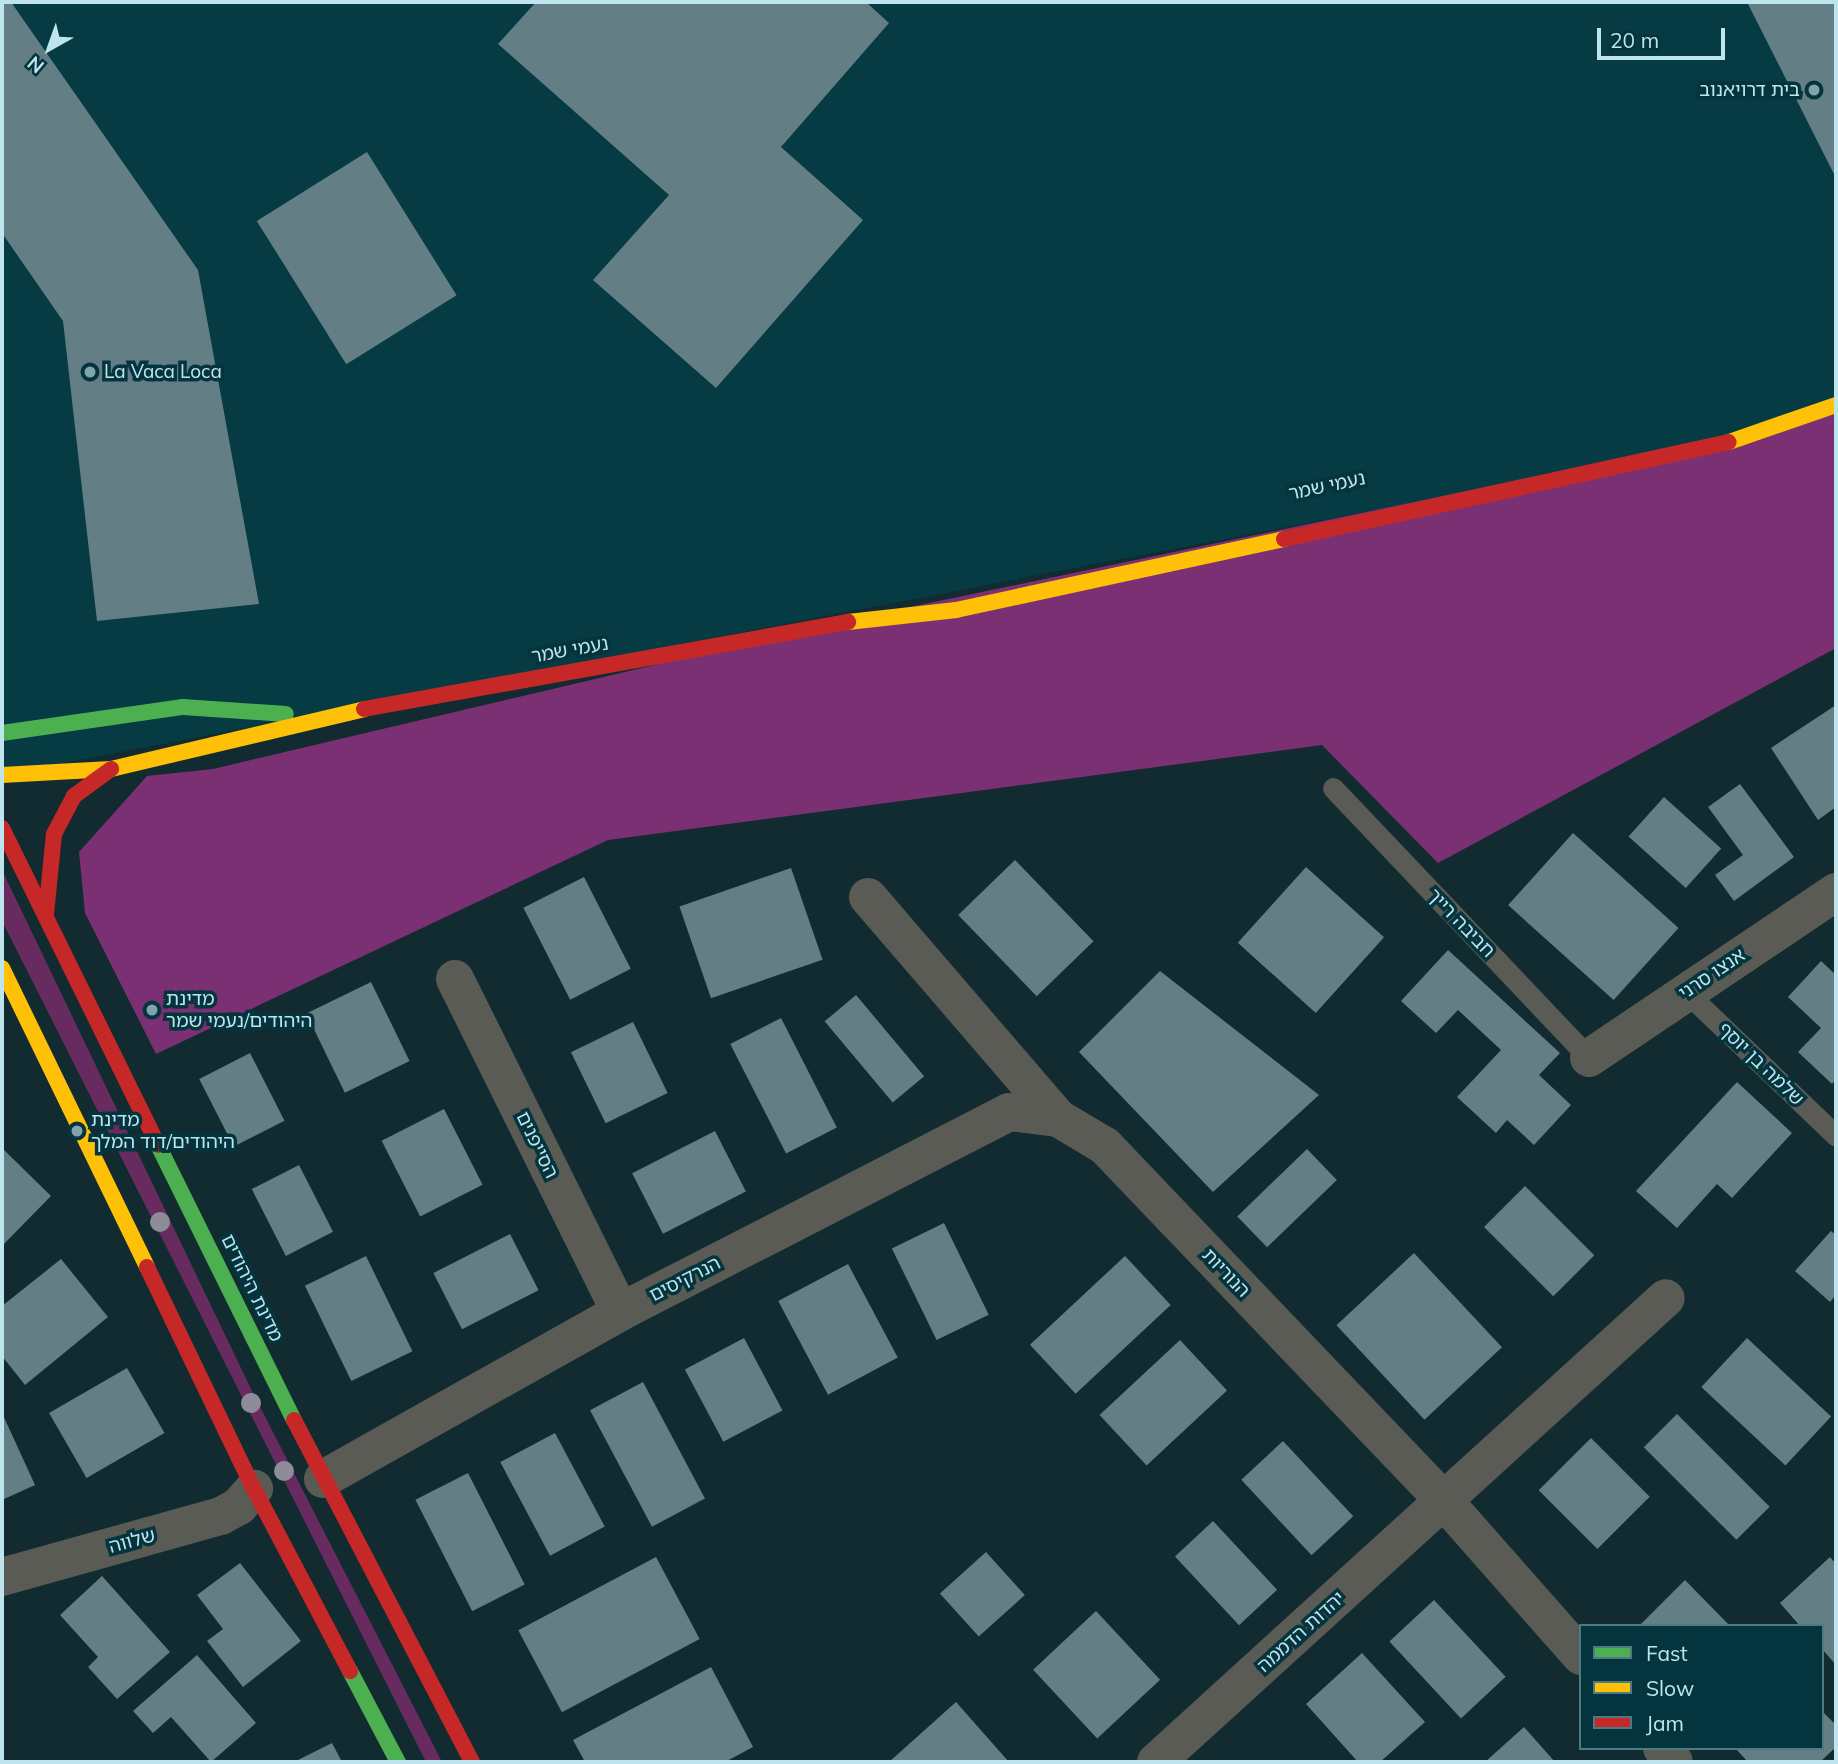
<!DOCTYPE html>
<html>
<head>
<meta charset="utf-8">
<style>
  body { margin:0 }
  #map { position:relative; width:1838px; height:1764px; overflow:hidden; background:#112b30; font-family:Mulish,"Noto Sans Hebrew",sans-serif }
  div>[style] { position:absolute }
  .built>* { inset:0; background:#063b44 }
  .green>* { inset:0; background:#672b60 }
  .forest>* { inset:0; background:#7c3074 }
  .building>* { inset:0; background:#637f85; transform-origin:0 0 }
  .lane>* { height:21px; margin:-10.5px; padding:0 10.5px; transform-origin:10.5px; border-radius:10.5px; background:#595b54 }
  .street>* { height:38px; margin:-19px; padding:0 19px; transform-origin:19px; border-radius:19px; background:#595b54 }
  .fast>* { height:16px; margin:-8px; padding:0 8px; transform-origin:8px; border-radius:8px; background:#4caf50 }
  .slow>* { height:16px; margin:-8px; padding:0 8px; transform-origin:8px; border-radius:8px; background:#ffc107 }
  .jam>* { height:16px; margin:-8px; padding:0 8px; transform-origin:8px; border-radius:8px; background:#c62828 }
  .trees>* { width:20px; height:20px; margin:-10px; border-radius:50%; background:#8e8c98 }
  .dots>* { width:19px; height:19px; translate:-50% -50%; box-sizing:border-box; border:4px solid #04343d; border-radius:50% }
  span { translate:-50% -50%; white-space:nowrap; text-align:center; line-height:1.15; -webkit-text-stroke:7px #04343d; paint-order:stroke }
  .poi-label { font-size:19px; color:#bee4ee }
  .right { translate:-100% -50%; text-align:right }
  .left { translate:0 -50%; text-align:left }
  .street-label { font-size:19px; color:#bee4ee }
  .frame { position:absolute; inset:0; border:4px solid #bee4ee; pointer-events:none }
  .legend { position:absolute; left:1579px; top:1624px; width:245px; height:126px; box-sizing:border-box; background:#04343d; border:2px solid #4e7a84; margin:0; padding:9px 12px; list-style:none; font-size:21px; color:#bee4ee }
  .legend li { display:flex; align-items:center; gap:14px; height:35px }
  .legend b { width:35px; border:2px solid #4e7a84 }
  .north { position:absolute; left:14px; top:14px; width:70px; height:70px; -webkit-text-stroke:5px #04343d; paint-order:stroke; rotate:220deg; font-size:19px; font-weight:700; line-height:28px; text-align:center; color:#bee4ee }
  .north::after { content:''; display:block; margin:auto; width:24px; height:32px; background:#bee4ee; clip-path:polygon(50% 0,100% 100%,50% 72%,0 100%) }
  .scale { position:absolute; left:1597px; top:28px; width:128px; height:32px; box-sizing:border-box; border:4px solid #bee4ee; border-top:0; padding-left:9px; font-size:21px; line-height:24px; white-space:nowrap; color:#bee4ee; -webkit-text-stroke:5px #04343d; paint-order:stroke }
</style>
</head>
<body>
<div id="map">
  <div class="built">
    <div style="clip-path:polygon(2px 2px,1836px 2px,1836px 405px,1738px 440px,2px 775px)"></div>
  </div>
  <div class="green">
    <div style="clip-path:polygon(2px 870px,252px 1391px,442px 1762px,426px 1762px,2px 921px)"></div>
  </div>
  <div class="forest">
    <div style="clip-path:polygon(1836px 414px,1836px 648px,1438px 863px,1322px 745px,608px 840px,156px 1054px,85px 913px,79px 852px,147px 776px,213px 769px,824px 625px)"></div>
  </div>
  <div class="building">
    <div style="clip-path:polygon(2px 2px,11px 2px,198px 270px,259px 604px,97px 621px,63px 321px,2px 233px)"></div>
    <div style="clip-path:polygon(536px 2px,866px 2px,889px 23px,781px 147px,863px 220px,716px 388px,593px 280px,669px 195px,498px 44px)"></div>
    <div style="clip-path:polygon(1747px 2px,1836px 2px,1836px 178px)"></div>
    <div style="left:367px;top:152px;width:169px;height:130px;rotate:58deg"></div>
    <div style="clip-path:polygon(1836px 705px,1836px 807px,1818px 820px,1771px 748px)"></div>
    <div style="clip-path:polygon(1740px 784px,1794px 857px,1734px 901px,1715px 875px,1743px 855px,1708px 807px)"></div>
    <div style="left:1664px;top:797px;width:77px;height:53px;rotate:42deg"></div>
    <div style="left:1573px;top:833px;width:142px;height:97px;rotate:42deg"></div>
    <div style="left:1015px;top:860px;width:113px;height:79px;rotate:46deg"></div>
    <div style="left:1306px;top:867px;width:105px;height:102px;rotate:42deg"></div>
    <div style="left:791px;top:868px;width:97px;height:118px;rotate:71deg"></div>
    <div style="left:584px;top:877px;width:103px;height:68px;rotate:63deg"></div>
    <div style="clip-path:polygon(1448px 950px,1560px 1053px,1539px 1075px,1571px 1105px,1534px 1145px,1507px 1120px,1496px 1133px,1457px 1097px,1501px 1050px,1458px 1010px,1436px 1033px,1401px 1001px)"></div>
    <div style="clip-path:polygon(1821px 961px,1836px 975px,1836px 1079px,1832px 1084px,1798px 1052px,1821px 1028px,1788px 997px)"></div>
    <div style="clip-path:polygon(1160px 971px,1319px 1095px,1213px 1192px,1079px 1052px)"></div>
    <div style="left:371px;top:982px;width:88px;height:72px;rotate:64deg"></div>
    <div style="left:856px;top:995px;width:106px;height:41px;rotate:50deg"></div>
    <div style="left:781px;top:1018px;width:123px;height:57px;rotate:63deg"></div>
    <div style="left:633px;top:1022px;width:79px;height:69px;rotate:64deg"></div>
    <div style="left:250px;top:1053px;width:76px;height:57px;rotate:63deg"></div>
    <div style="clip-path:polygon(1737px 1082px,1792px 1133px,1732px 1198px,1717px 1184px,1677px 1228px,1636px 1191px)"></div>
    <div style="left:444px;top:1109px;width:85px;height:70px;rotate:63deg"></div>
    <div style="left:715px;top:1131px;width:68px;height:93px;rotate:63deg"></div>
    <div style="clip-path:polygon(2px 1148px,51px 1196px,2px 1246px)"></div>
    <div style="left:1307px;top:1149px;width:43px;height:97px;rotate:46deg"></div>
    <div style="left:299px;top:1165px;width:75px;height:53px;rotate:63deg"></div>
    <div style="left:1525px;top:1186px;width:98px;height:58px;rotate:45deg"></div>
    <div style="left:944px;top:1223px;width:102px;height:58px;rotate:64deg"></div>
    <div style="clip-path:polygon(1831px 1231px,1836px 1235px,1836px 1295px,1830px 1302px,1795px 1271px)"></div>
    <div style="left:510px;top:1234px;width:63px;height:86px;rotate:63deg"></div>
    <div style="left:1414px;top:1253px;width:129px;height:106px;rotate:47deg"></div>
    <div style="left:366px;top:1256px;width:106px;height:68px;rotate:64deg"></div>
    <div style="left:1125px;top:1256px;width:67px;height:130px;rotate:47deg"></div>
    <div style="clip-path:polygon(61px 1259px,108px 1317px,25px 1385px,2px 1356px,2px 1306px)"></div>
    <div style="left:848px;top:1264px;width:106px;height:79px;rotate:62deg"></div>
    <div style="left:744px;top:1338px;width:82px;height:67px;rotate:62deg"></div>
    <div style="left:1747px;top:1338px;width:115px;height:67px;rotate:43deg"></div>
    <div style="left:1180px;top:1340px;width:69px;height:110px;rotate:47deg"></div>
    <div style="left:127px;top:1368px;width:75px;height:90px;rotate:60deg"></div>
    <div style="left:643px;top:1382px;width:132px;height:60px;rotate:62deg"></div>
    <div style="clip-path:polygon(2px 1413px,35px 1485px,2px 1500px)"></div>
    <div style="left:1677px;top:1414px;width:131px;height:47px;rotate:45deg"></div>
    <div style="left:555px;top:1433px;width:106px;height:62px;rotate:62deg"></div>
    <div style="left:1591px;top:1438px;width:83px;height:74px;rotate:45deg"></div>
    <div style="left:1283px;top:1441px;width:103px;height:57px;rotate:47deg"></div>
    <div style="left:468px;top:1473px;width:125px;height:59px;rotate:63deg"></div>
    <div style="left:1213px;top:1521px;width:94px;height:52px;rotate:47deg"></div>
    <div style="left:986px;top:1552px;width:58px;height:62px;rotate:48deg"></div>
    <div style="left:656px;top:1557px;width:93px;height:156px;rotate:62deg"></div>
    <div style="clip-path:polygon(1830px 1557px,1836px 1564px,1836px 1665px,1822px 1649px,1822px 1626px,1800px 1626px,1780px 1603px)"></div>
    <div style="clip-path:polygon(240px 1563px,301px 1641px,243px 1687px,207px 1641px,223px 1629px,197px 1595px)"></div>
    <div style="clip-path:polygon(102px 1576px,170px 1652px,117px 1699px,88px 1667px,98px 1657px,60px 1615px)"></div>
    <div style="clip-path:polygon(1685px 1580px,1730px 1626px,1639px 1626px)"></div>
    <div style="left:1434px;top:1600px;width:105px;height:61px;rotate:47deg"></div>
    <div style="left:1096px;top:1611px;width:94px;height:86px;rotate:47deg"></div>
    <div style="clip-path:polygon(1362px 1653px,1425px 1722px,1380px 1762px,1358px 1762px,1306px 1704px)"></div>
    <div style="clip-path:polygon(197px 1655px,256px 1723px,211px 1762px,171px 1717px,153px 1733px,133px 1711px)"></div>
    <div style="clip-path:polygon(711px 1667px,753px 1747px,725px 1762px,585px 1762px,573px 1740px)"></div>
    <div style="clip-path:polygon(956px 1702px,1009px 1762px,889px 1762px)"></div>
    <div style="clip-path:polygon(1822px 1711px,1836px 1725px,1836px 1747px,1820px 1762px,1748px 1762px,1735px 1748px,1822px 1748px)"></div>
    <div style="clip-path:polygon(1524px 1727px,1555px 1762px,1485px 1762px)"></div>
    <div style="clip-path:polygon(332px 1743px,342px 1762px,294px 1762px)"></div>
  </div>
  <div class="lane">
    <div style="left:1333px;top:788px;width:372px;rotate:46.5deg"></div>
    <div style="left:1686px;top:992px;width:208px;rotate:43.8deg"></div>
  </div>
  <div class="street">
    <div style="left:868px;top:897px;width:291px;rotate:49.3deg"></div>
    <div style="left:1058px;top:1118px;width:55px;rotate:30.8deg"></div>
    <div style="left:1105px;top:1146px;width:494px;rotate:46.3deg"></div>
    <div style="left:1446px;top:1503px;width:204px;rotate:48.6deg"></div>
    <div style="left:455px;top:979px;width:372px;rotate:63.6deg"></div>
    <div style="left:1589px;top:1058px;width:298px;rotate:-33.9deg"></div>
    <div style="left:323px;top:1479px;width:341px;rotate:-29.3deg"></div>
    <div style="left:620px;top:1312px;width:437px;rotate:-27.2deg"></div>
    <div style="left:1009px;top:1112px;width:49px;rotate:7deg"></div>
    <div style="left:2px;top:1577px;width:227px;rotate:-15.6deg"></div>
    <div style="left:221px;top:1516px;width:21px;rotate:-29deg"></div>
    <div style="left:239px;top:1506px;width:23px;rotate:-49deg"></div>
    <div style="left:1662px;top:1748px;width:18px;rotate:49deg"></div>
    <div style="left:1156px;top:1762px;width:689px;rotate:-42.3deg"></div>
  </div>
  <div class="fast">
    <div style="left:2px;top:733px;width:183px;rotate:-8.2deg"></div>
    <div style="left:183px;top:707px;width:103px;rotate:3.9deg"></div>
    <div style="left:158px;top:1145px;width:307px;rotate:63.7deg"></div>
    <div style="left:350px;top:1671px;width:103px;rotate:62.2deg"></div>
  </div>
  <div class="slow">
    <div style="left:1729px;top:442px;width:113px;rotate:-19.1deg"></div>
    <div style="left:848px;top:622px;width:109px;rotate:-6.3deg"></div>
    <div style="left:956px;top:610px;width:336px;rotate:-12.2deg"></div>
    <div style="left:2px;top:775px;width:109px;rotate:-3.2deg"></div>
    <div style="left:111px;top:769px;width:260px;rotate:-13.3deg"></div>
    <div style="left:2px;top:968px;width:332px;rotate:64.1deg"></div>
  </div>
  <div class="jam">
    <div style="left:1284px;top:539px;width:455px;rotate:-12.3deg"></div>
    <div style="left:364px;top:709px;width:492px;rotate:-10.2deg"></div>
    <div style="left:2px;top:828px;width:353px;rotate:63.8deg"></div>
    <div style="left:46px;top:914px;width:80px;rotate:-84.3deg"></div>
    <div style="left:54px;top:834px;width:43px;rotate:-62.2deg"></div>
    <div style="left:74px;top:796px;width:46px;rotate:-36.1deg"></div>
    <div style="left:147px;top:1267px;width:246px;rotate:64.3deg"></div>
    <div style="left:254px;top:1489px;width:206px;rotate:62.2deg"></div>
    <div style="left:294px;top:1420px;width:386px;rotate:62.5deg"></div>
  </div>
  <div class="trees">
    <div style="left:160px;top:1222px"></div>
    <div style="left:251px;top:1403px"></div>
    <div style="left:284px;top:1471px"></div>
  </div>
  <div class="dots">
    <div style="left:1814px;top:90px;background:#81a3ac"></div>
    <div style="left:90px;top:372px;background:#81a3ac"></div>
    <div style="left:152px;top:1010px;background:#81a3ac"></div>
    <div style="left:77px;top:1131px;background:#81a3ac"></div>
  </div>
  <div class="poi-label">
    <span class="right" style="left:1800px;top:90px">בית דרויאנוב</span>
    <span class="left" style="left:104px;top:372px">La Vaca Loca</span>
    <span class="left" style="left:166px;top:1010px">מדינת<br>היהודים/נעמי שמר</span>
    <span class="left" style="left:91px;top:1131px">מדינת<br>היהודים/דוד המלך</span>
  </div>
  <div class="street-label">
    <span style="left:1327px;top:486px;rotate:-12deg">נעמי שמר</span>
    <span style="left:570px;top:650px;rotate:-10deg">נעמי שמר</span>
    <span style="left:1461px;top:923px;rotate:46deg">חביבה רייך</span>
    <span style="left:1712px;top:974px;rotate:-34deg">אנצו סרני</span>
    <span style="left:1761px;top:1064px;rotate:44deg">שלמה בן יוסף</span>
    <span style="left:537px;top:1145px;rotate:64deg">הסייפנים</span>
    <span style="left:1226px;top:1273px;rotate:46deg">הנוריות</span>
    <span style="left:685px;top:1279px;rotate:-27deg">הנרקיסים</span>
    <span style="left:252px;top:1288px;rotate:64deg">מדינת היהודים</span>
    <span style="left:132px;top:1541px;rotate:-15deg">שלווה</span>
    <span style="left:1301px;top:1632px;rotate:-42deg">יהדות הדממה</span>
  </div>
  <div class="frame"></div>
  <ul class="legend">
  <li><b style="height:9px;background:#4caf50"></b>Fast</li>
  <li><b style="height:9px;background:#ffc107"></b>Slow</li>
  <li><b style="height:9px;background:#c62828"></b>Jam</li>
  </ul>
  <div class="north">N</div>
  <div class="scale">20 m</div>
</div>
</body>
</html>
